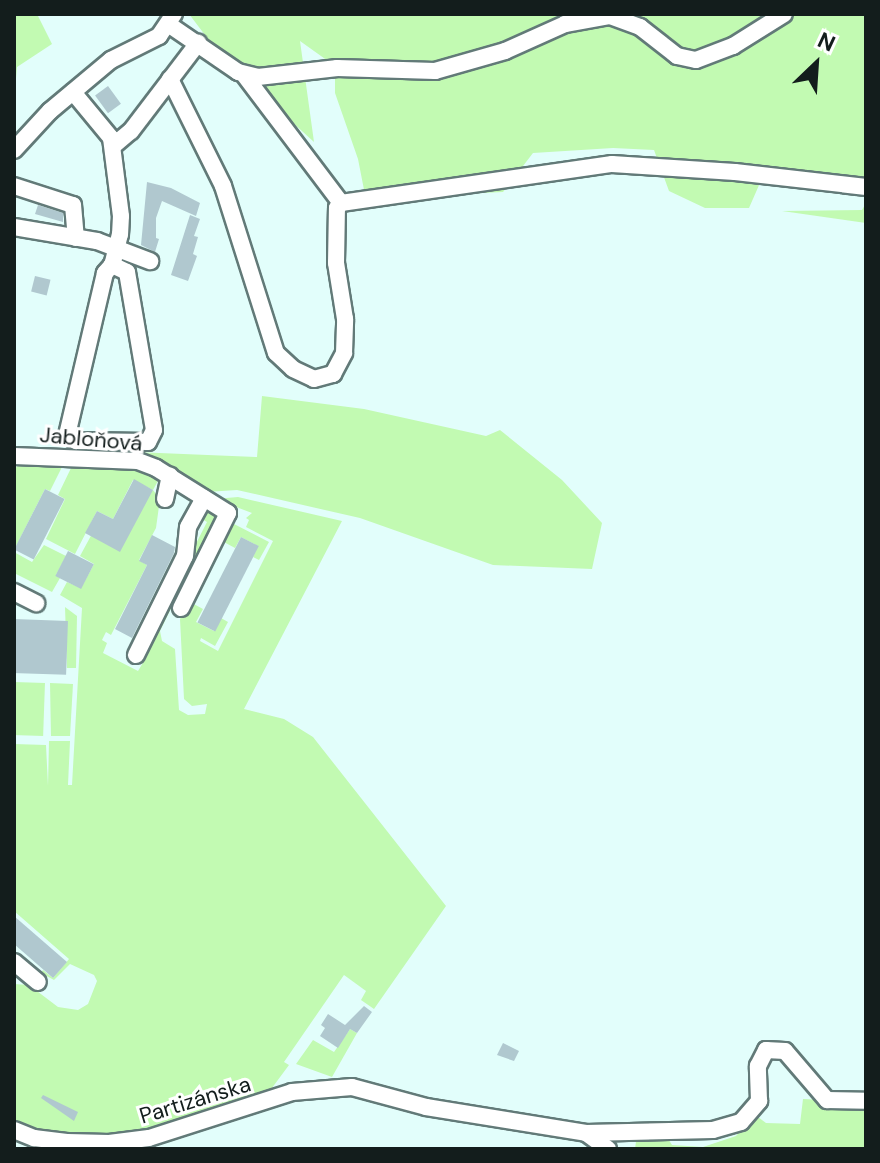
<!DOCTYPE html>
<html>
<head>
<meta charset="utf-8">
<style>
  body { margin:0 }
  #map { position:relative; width:880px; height:1163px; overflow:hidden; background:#e2fefb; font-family:"DM Sans",sans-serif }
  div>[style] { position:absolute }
  .green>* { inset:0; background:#c2fab2; transform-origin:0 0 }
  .building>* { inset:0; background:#b0c8cf; transform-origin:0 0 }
  .roads { filter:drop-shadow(2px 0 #627a78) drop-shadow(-2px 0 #627a78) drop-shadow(0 2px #627a78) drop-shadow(0 -2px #627a78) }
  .minor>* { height:16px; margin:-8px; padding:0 8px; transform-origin:8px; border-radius:8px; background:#fff }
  span { translate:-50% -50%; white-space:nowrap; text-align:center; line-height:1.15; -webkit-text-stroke:6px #fff; paint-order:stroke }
  .street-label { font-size:22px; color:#131d1c }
  .frame { position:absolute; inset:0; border:16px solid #131d1c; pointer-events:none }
  .north { position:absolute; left:776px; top:24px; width:80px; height:80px; -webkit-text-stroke:6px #fff; paint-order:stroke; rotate:25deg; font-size:22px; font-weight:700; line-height:32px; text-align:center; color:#131d1c }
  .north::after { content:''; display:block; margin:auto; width:28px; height:36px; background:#131d1c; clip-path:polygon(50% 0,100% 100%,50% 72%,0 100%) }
</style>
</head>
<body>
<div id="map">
  <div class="green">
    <div style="clip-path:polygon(14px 14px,37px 14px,52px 44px,17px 67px,14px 101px)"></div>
    <div style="clip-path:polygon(189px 14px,866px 14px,866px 177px,822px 179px,767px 167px,749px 208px,705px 208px,669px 191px,654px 150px,613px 148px,533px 153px,503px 192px,420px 196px,367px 205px,358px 159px,335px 93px,335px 66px,300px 41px,314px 142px,224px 60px)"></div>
    <div style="clip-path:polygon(866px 203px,866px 223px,782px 211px,862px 210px)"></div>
    <div style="clip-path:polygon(262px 396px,364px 409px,486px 436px,500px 430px,562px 480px,602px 523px,592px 569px,493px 565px,360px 518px,237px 490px,206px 492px,175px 472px,14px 450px,14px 447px,257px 457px)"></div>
    <div style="clip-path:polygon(19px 464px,62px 467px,50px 491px,45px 489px,14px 550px,14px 470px)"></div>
    <div style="clip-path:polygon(72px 466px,141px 469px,159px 479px,153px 490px,160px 499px,156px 528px,139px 560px,147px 565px,111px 635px,106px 632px,102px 640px,107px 643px,103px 653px,138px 671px,147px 656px,152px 630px,207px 522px,200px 518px,206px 508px,218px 513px,160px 631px,162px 641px,175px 649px,179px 710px,188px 715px,205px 714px,207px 704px,192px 706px,184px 699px,180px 619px,190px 602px,203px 609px,196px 622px,214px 631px,221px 618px,228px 622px,215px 646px,201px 638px,200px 641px,218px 651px,273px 541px,246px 527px,249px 520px,246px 518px,252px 513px,215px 499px,238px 497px,342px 521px,244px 709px,284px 719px,313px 737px,446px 906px,374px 1009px,361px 1000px,366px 991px,344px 975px,284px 1062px,289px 1065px,266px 1096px,148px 1133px,86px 1137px,33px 1130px,14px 1122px,14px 984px,29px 985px,58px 1007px,78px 1010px,88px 1004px,97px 981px,94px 975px,70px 964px,54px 980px,41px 973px,43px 970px,53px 978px,69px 959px,14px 911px,14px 744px,46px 745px,48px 786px,49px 741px,70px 741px,68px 785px,72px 785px,82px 608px,60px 595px,67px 582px,81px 588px,94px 564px,80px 556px,100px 519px,110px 525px,153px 490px,133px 480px,113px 519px,97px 511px,75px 554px,46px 539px,65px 499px,58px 495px)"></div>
    <div style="clip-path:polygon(232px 523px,269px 542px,259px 560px,253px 557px,258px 546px,241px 537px,235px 548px,222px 541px)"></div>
    <div style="clip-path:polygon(44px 545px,66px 556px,56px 575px,60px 578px,52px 592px,14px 573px,14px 552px,32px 562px)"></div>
    <div style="clip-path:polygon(65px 607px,77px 616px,76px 668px,67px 668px)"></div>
    <div style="left:14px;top:682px;width:31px;height:53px;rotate:2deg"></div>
    <div style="clip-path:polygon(50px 683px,73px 684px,70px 736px,51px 736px)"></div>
    <div style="clip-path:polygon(350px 1029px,357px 1033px,332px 1077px,296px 1064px,313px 1040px,334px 1052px)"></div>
    <div style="clip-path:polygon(803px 1099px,866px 1102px,866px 1149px,635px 1149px,637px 1134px,664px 1132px,672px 1145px,703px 1147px,736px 1136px,754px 1114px,766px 1123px,800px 1124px)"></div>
  </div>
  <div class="building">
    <div style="left:108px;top:86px;width:22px;height:16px;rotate:54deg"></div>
    <div style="clip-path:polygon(147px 182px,171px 188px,200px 203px,196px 216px,162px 201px,156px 218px,156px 238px,159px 239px,155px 252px,141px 245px)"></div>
    <div style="clip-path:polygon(38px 205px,63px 213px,63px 222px,35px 214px)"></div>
    <div style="clip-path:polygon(190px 215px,200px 219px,194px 236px,198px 237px,193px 254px,197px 256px,188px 281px,171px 275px)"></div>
    <div style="left:35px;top:276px;width:16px;height:16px;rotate:14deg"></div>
    <div style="clip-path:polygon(134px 479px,153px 490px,120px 552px,85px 533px,97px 511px,113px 519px)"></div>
    <div style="left:45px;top:489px;width:22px;height:68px;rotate:27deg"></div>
    <div style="clip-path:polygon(152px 535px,175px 547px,174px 553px,132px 638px,115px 629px,147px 565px,139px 561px)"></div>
    <div style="left:241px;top:537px;width:20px;height:96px;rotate:27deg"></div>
    <div style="left:68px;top:551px;width:29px;height:28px;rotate:27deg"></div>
    <div style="left:14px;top:619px;width:54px;height:54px;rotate:2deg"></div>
    <div style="clip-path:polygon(14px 916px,67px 962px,53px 978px,14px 944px)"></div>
    <div style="clip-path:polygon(364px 1006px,372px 1012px,357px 1033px,350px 1029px,338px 1048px,320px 1036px,325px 1028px,321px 1025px,328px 1014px,345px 1025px)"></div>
    <div style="clip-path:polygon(503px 1043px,519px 1051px,514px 1061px,497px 1055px)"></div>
    <div style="clip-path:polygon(43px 1095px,78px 1112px,74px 1121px,41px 1098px)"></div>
  </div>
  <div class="roads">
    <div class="minor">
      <div style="left:168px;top:24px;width:85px;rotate:34.4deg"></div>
      <div style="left:238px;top:72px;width:21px;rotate:14deg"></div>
      <div style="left:258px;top:77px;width:80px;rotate:-6.5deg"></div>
      <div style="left:337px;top:68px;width:98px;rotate:1.8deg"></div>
      <div style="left:435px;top:71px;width:73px;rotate:-15.9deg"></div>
      <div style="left:505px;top:51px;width:66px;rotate:-24.2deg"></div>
      <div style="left:565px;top:24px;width:46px;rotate:-10.1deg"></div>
      <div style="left:610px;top:16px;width:32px;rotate:20deg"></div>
      <div style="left:640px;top:27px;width:47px;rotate:38.1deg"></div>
      <div style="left:677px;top:56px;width:19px;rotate:12deg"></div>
      <div style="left:696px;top:60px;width:40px;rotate:-21deg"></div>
      <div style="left:733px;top:46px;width:60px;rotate:-32.1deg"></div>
      <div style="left:245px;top:76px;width:159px;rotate:52.9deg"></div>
      <div style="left:170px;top:79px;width:119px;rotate:63.6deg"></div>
      <div style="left:223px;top:186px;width:175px;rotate:72.4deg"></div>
      <div style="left:276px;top:353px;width:23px;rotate:43deg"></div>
      <div style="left:293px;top:369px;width:23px;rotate:25deg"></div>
      <div style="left:314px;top:379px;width:20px;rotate:-15deg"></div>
      <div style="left:333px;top:374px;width:24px;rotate:-62deg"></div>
      <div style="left:344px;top:353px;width:34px;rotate:-88deg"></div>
      <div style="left:345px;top:319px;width:57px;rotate:-99.1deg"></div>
      <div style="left:336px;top:263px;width:55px;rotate:-89deg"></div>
      <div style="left:337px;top:208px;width:6px;rotate:-51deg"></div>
      <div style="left:341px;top:203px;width:274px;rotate:-8.2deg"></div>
      <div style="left:612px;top:164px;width:123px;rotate:3.7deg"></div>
      <div style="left:735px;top:172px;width:132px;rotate:6.5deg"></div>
      <div style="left:73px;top:92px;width:60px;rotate:50.4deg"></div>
      <div style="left:111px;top:138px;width:79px;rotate:82.7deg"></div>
      <div style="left:121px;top:216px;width:18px;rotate:93deg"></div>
      <div style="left:120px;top:234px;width:32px;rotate:104deg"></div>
      <div style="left:112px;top:265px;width:11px;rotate:131deg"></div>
      <div style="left:105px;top:273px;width:166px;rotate:103.2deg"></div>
      <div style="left:67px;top:435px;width:11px;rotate:34deg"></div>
      <div style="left:76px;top:441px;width:72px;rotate:0.8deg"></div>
      <div style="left:148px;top:442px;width:13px;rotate:-63deg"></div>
      <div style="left:154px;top:430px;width:160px;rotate:-99.7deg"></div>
      <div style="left:127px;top:272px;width:17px;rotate:-155deg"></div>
      <div style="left:113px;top:146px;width:23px;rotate:-40deg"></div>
      <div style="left:131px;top:131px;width:111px;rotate:-52.7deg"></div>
      <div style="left:14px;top:150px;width:53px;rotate:-47.3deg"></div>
      <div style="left:50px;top:111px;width:80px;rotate:-39.9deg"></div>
      <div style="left:111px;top:60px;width:54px;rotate:-26.6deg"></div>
      <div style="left:159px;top:36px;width:27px;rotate:-56deg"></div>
      <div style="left:14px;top:186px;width:62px;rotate:17.9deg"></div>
      <div style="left:73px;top:205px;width:33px;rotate:85deg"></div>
      <div style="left:14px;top:227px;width:84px;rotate:9.6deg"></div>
      <div style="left:97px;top:241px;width:57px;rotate:20.7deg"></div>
      <div style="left:14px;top:456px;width:124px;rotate:2.3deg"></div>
      <div style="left:138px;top:461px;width:19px;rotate:21deg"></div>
      <div style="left:156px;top:468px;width:85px;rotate:32deg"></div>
      <div style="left:228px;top:513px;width:106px;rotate:116.3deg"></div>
      <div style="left:165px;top:499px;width:24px;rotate:-78deg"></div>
      <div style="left:14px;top:592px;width:25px;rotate:27deg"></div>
      <div style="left:136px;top:655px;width:110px;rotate:-63.7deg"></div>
      <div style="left:185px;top:556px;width:29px;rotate:-84deg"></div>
      <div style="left:188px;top:527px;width:33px;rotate:-61deg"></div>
      <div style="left:14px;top:962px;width:31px;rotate:40deg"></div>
      <div style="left:14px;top:1130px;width:22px;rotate:22deg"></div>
      <div style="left:34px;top:1138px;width:33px;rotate:7deg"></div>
      <div style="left:67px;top:1142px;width:42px;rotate:1.4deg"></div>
      <div style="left:109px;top:1143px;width:40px;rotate:-7.1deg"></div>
      <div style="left:149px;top:1138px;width:150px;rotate:-17.8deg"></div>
      <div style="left:292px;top:1092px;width:60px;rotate:-4.8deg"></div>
      <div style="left:352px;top:1087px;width:77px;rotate:15.1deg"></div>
      <div style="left:426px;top:1107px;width:162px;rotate:9.2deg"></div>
      <div style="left:608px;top:1149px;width:27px;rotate:-144deg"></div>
      <div style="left:586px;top:1133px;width:127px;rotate:-1.4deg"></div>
      <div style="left:713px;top:1130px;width:29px;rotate:-16deg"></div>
      <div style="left:741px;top:1122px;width:28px;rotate:-49deg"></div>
      <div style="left:759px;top:1101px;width:35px;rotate:-92deg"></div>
      <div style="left:758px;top:1066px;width:18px;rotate:-63deg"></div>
      <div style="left:766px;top:1050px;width:19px;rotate:3deg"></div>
      <div style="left:785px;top:1051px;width:65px;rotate:49.4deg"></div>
      <div style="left:827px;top:1100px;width:39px;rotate:1deg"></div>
    </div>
  </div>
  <div class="street-label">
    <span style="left:91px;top:439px;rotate:5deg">Jabloňová</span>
    <span style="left:195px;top:1100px;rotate:-17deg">Partizánska</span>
  </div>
  <div class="frame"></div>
  <div class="north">N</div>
</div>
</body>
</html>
